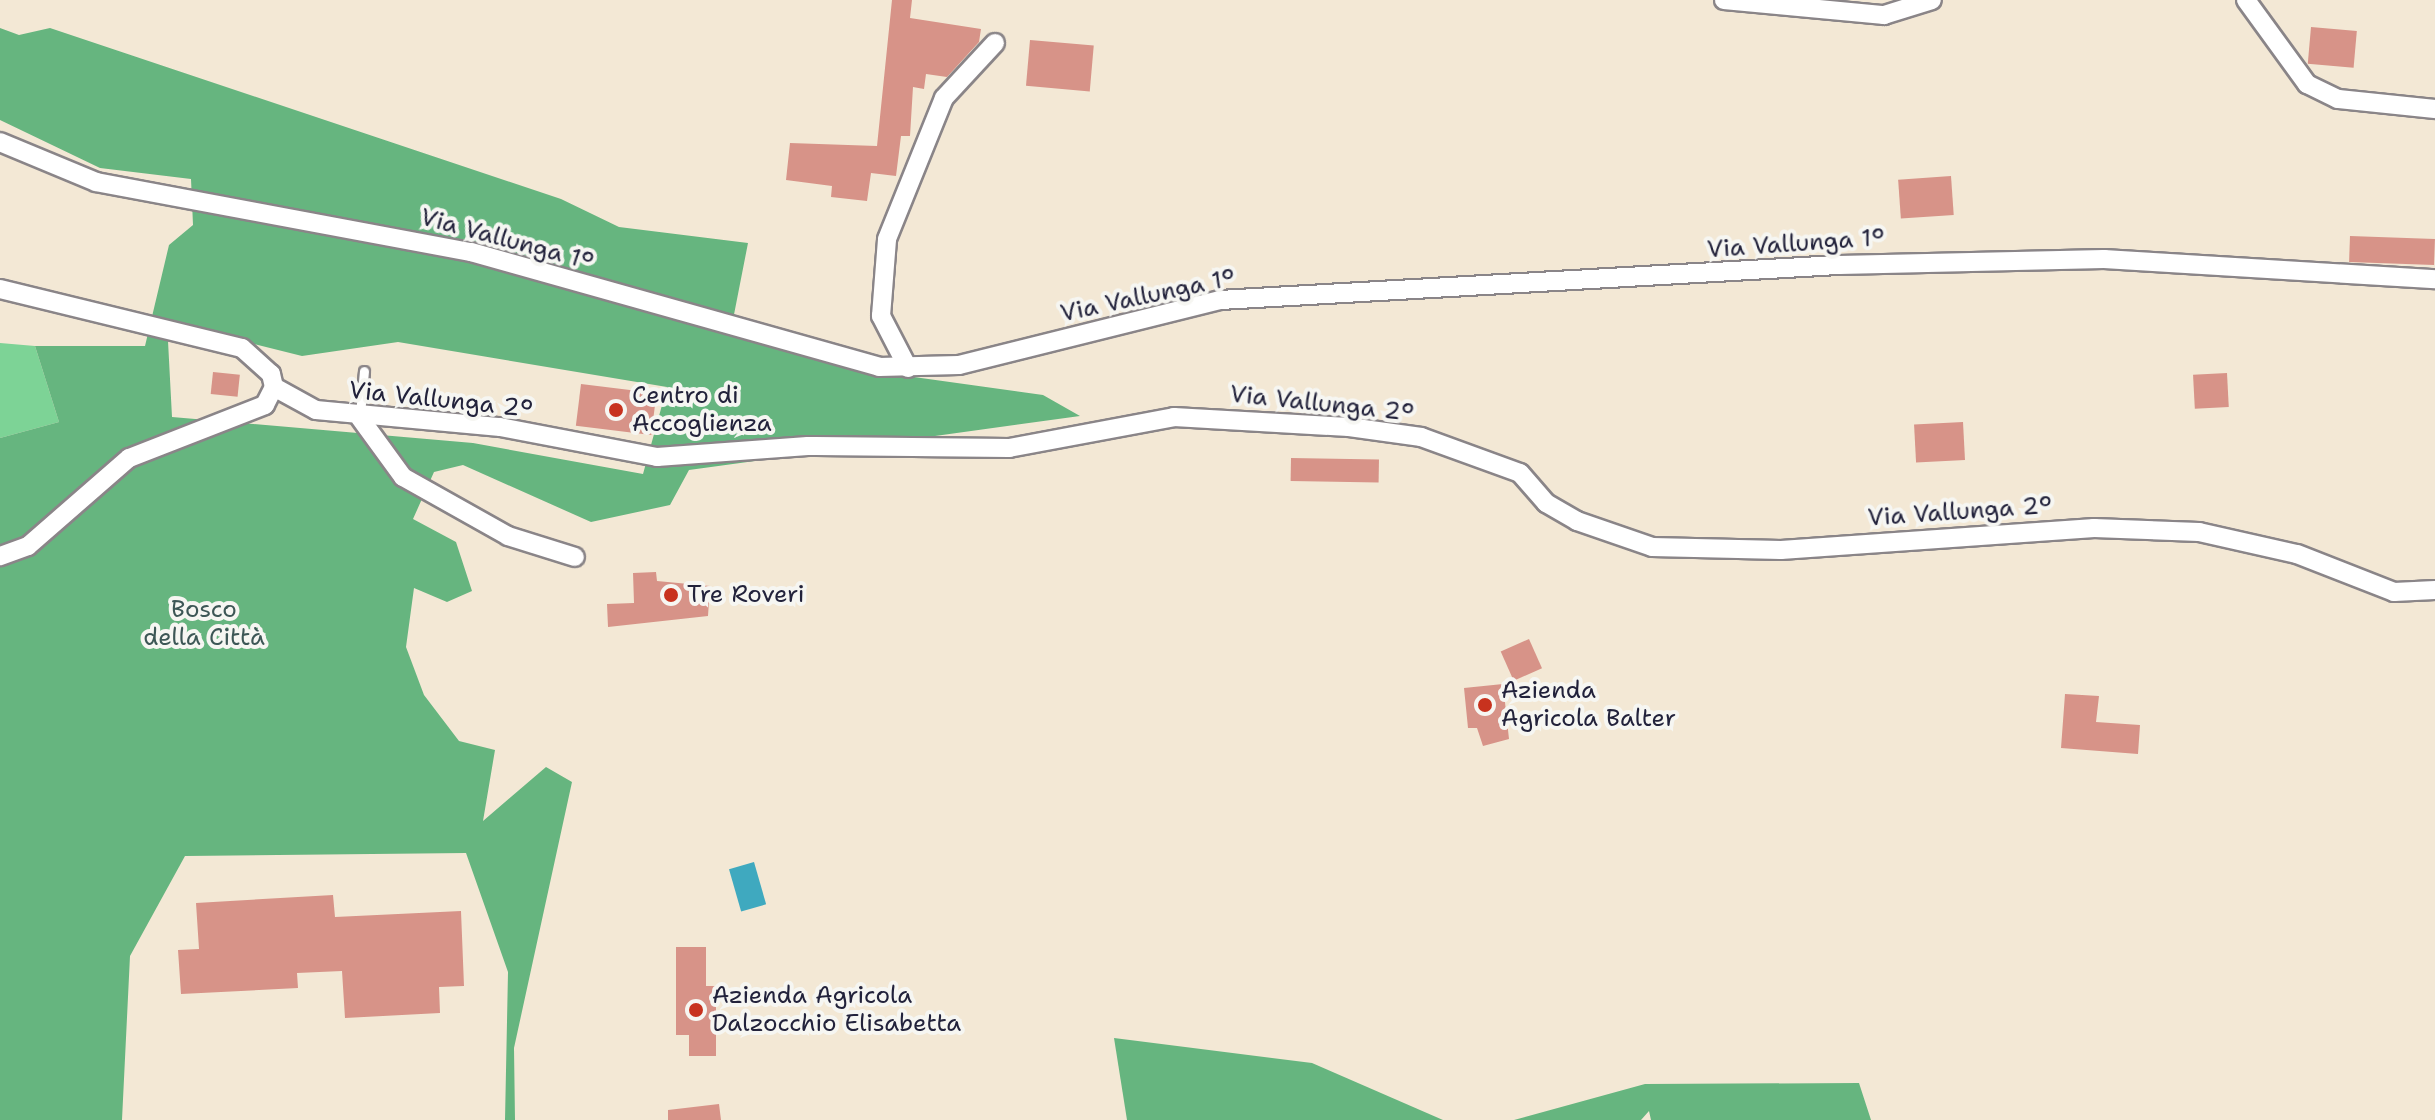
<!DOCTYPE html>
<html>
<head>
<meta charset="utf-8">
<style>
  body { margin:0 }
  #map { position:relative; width:2435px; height:1120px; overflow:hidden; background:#f3e8d5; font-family:"Shantell Sans",sans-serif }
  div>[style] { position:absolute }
  .green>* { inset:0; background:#7dd396 }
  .forest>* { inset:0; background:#66b57f }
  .water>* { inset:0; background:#3fa9bf; transform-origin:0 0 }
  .building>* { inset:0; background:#d79388; transform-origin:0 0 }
  .roads { filter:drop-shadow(2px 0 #8a8588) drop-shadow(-2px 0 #8a8588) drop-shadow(0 2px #8a8588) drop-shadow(0 -2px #8a8588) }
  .service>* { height:9px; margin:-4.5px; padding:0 4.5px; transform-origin:4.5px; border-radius:4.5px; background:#fff }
  .minor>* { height:18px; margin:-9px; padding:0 9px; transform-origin:9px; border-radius:9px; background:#fff }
  .dots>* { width:22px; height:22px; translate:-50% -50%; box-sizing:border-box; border:4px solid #f6f6f2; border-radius:50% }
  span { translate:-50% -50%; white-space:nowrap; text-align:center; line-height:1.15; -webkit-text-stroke:8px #f6f6f2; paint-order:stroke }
  .street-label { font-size:24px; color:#22223b }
  .poi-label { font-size:24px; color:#22223b }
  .left { translate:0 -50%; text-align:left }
  .park-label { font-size:24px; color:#3d5756 }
</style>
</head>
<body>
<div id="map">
  <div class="green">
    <div style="clip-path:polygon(0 343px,35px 346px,59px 422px,0 438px)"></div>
  </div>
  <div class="forest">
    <div style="clip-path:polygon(evenodd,0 28px,19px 35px,50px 28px,561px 199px,619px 227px,748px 243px,730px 335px,878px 372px,1043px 395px,1080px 416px,689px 470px,670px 505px,591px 522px,463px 465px,434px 472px,413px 519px,456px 542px,472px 591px,447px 602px,414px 588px,406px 647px,424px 695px,459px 741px,495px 750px,483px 821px,546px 767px,572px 782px,514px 1048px,515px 1120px,505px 1120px,508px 972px,466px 853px,185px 856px,130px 956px,122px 1120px,0 1120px,0 438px,59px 422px,35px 346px,145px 346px,169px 245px,193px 225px,191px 179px,100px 168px,0 120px,0 28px,167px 322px,302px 356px,398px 342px,667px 387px,643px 474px,473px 443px,172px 417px,167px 322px)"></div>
    <div style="clip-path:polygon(1114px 1038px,1312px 1063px,1443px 1120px,1127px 1120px)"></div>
    <div style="clip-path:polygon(1859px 1083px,1871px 1120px,1651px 1120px,1649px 1111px,1641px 1120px,1514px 1120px,1645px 1084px)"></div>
  </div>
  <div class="water">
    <div style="left:754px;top:862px;width:44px;height:26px;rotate:74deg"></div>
  </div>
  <div class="building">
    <div style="clip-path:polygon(892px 0,912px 0,910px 18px,981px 29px,979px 42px,947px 77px,926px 74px,924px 89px,913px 87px,910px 136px,901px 136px,896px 176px,871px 173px,867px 201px,831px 197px,832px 186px,786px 180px,790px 143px,877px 146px)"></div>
    <div style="left:2311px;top:27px;width:46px;height:37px;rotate:5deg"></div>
    <div style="left:1030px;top:40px;width:64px;height:46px;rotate:5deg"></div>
    <div style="left:1951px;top:176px;width:39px;height:53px;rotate:86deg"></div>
    <div style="left:2350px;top:236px;width:85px;height:26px;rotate:2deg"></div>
    <div style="left:213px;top:372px;width:27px;height:22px;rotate:6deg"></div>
    <div style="left:2227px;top:373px;width:34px;height:34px;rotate:87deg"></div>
    <div style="left:581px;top:384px;width:76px;height:42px;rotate:7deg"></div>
    <div style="left:1963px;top:422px;width:38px;height:49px;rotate:87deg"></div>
    <div style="left:1291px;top:458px;width:88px;height:23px;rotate:1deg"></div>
    <div style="clip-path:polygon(656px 572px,657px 581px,710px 586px,708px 616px,608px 627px,607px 604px,634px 603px,633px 573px)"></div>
    <div style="left:1529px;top:639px;width:32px;height:31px;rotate:66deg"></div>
    <div style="clip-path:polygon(1503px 684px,1509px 739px,1483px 746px,1477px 728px,1468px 728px,1464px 688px)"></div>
    <div style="clip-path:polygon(2065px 694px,2099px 696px,2096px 722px,2140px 725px,2138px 754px,2061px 748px)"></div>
    <div style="clip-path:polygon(333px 895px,335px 917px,461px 911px,464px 986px,439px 987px,440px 1013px,345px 1018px,342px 971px,297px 973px,298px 988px,181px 994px,178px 950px,199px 949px,196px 903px)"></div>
    <div style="clip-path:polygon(676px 947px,706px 947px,706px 986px,716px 986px,716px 1056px,689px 1056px,689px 1035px,676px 1035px)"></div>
    <div style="clip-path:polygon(719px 1104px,721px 1120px,668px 1120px,668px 1110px)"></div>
  </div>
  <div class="roads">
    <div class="service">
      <div style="left:360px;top:414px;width:43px;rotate:-84.7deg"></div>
    </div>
    <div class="minor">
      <div style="left:1724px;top:0;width:161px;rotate:5.4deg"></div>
      <div style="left:1884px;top:15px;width:50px;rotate:-17.4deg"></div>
      <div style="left:2246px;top:0;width:104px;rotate:54deg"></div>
      <div style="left:2307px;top:84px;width:34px;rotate:26deg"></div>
      <div style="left:2338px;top:99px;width:98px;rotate:5.9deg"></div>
      <div style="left:0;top:142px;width:104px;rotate:22.6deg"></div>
      <div style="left:96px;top:182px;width:381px;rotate:10.6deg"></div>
      <div style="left:471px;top:252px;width:424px;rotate:15.7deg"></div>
      <div style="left:879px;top:367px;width:80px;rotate:-1.4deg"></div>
      <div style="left:959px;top:365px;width:269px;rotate:-14deg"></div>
      <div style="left:1220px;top:300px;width:620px;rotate:-3.24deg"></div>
      <div style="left:1839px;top:265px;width:265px;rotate:-1.3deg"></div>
      <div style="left:2104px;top:259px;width:332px;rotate:3.5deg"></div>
      <div style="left:0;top:289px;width:249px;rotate:13.7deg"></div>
      <div style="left:242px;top:348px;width:39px;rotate:42deg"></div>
      <div style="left:271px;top:374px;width:13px;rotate:77deg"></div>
      <div style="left:274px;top:387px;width:20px;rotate:117deg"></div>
      <div style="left:265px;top:405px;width:146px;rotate:158.7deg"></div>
      <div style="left:129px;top:458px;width:134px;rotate:138.9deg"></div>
      <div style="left:28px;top:546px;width:30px;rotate:160deg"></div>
      <div style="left:908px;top:368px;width:59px;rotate:-117.4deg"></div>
      <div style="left:881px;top:316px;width:77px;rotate:-85.5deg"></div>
      <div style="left:887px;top:239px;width:152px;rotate:-68deg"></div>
      <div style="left:944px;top:98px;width:75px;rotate:-47.2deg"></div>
      <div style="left:274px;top:387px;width:48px;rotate:28.7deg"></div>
      <div style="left:316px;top:410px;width:185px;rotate:5.3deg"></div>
      <div style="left:500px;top:427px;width:160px;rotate:10.8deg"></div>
      <div style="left:657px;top:457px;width:151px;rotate:-4.2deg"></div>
      <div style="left:808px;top:446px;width:201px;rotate:0.6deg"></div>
      <div style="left:1009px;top:448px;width:168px;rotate:-10.6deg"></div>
      <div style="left:1174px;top:417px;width:175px;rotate:3.3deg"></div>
      <div style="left:1349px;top:427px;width:73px;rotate:7.9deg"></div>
      <div style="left:1421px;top:437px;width:105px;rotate:20deg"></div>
      <div style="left:1520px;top:473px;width:40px;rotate:49deg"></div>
      <div style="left:1546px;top:503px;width:36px;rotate:30deg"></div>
      <div style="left:1577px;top:521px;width:79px;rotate:19.1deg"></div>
      <div style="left:1652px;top:547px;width:129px;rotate:1.3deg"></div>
      <div style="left:1781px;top:550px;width:314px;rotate:-4deg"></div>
      <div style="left:2094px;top:528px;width:105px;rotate:2.2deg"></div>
      <div style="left:2199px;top:532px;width:100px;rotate:12.7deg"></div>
      <div style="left:2297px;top:554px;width:104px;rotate:21.4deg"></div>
      <div style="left:2394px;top:592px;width:41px;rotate:-2.8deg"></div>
      <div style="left:360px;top:418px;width:73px;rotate:53.9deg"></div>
      <div style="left:403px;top:477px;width:120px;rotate:29.3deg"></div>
      <div style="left:508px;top:536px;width:70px;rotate:17.4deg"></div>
    </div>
  </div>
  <div class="dots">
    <div style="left:616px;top:410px;background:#c8321e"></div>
    <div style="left:671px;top:595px;background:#c8321e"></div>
    <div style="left:1485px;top:705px;background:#c8321e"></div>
    <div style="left:696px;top:1010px;background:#c8321e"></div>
  </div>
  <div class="street-label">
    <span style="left:507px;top:240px;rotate:15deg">Via Vallunga 1°</span>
    <span style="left:1796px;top:244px;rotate:-4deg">Via Vallunga 1°</span>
    <span style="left:1148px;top:296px;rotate:-12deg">Via Vallunga 1°</span>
    <span style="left:441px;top:400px;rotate:6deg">Via Vallunga 2°</span>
    <span style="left:1322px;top:404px;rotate:6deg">Via Vallunga 2°</span>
    <span style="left:1960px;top:512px;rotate:-4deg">Via Vallunga 2°</span>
  </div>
  <div class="poi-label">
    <span class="left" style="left:632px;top:410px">Centro di<br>Accoglienza</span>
    <span class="left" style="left:687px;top:595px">Tre Roveri</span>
    <span class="left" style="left:1501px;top:705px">Azienda<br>Agricola Balter</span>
    <span class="left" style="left:712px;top:1010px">Azienda Agricola<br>Dalzocchio Elisabetta</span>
  </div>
  <div class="park-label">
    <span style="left:204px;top:624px">Bosco<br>della Città</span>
  </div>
</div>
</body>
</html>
